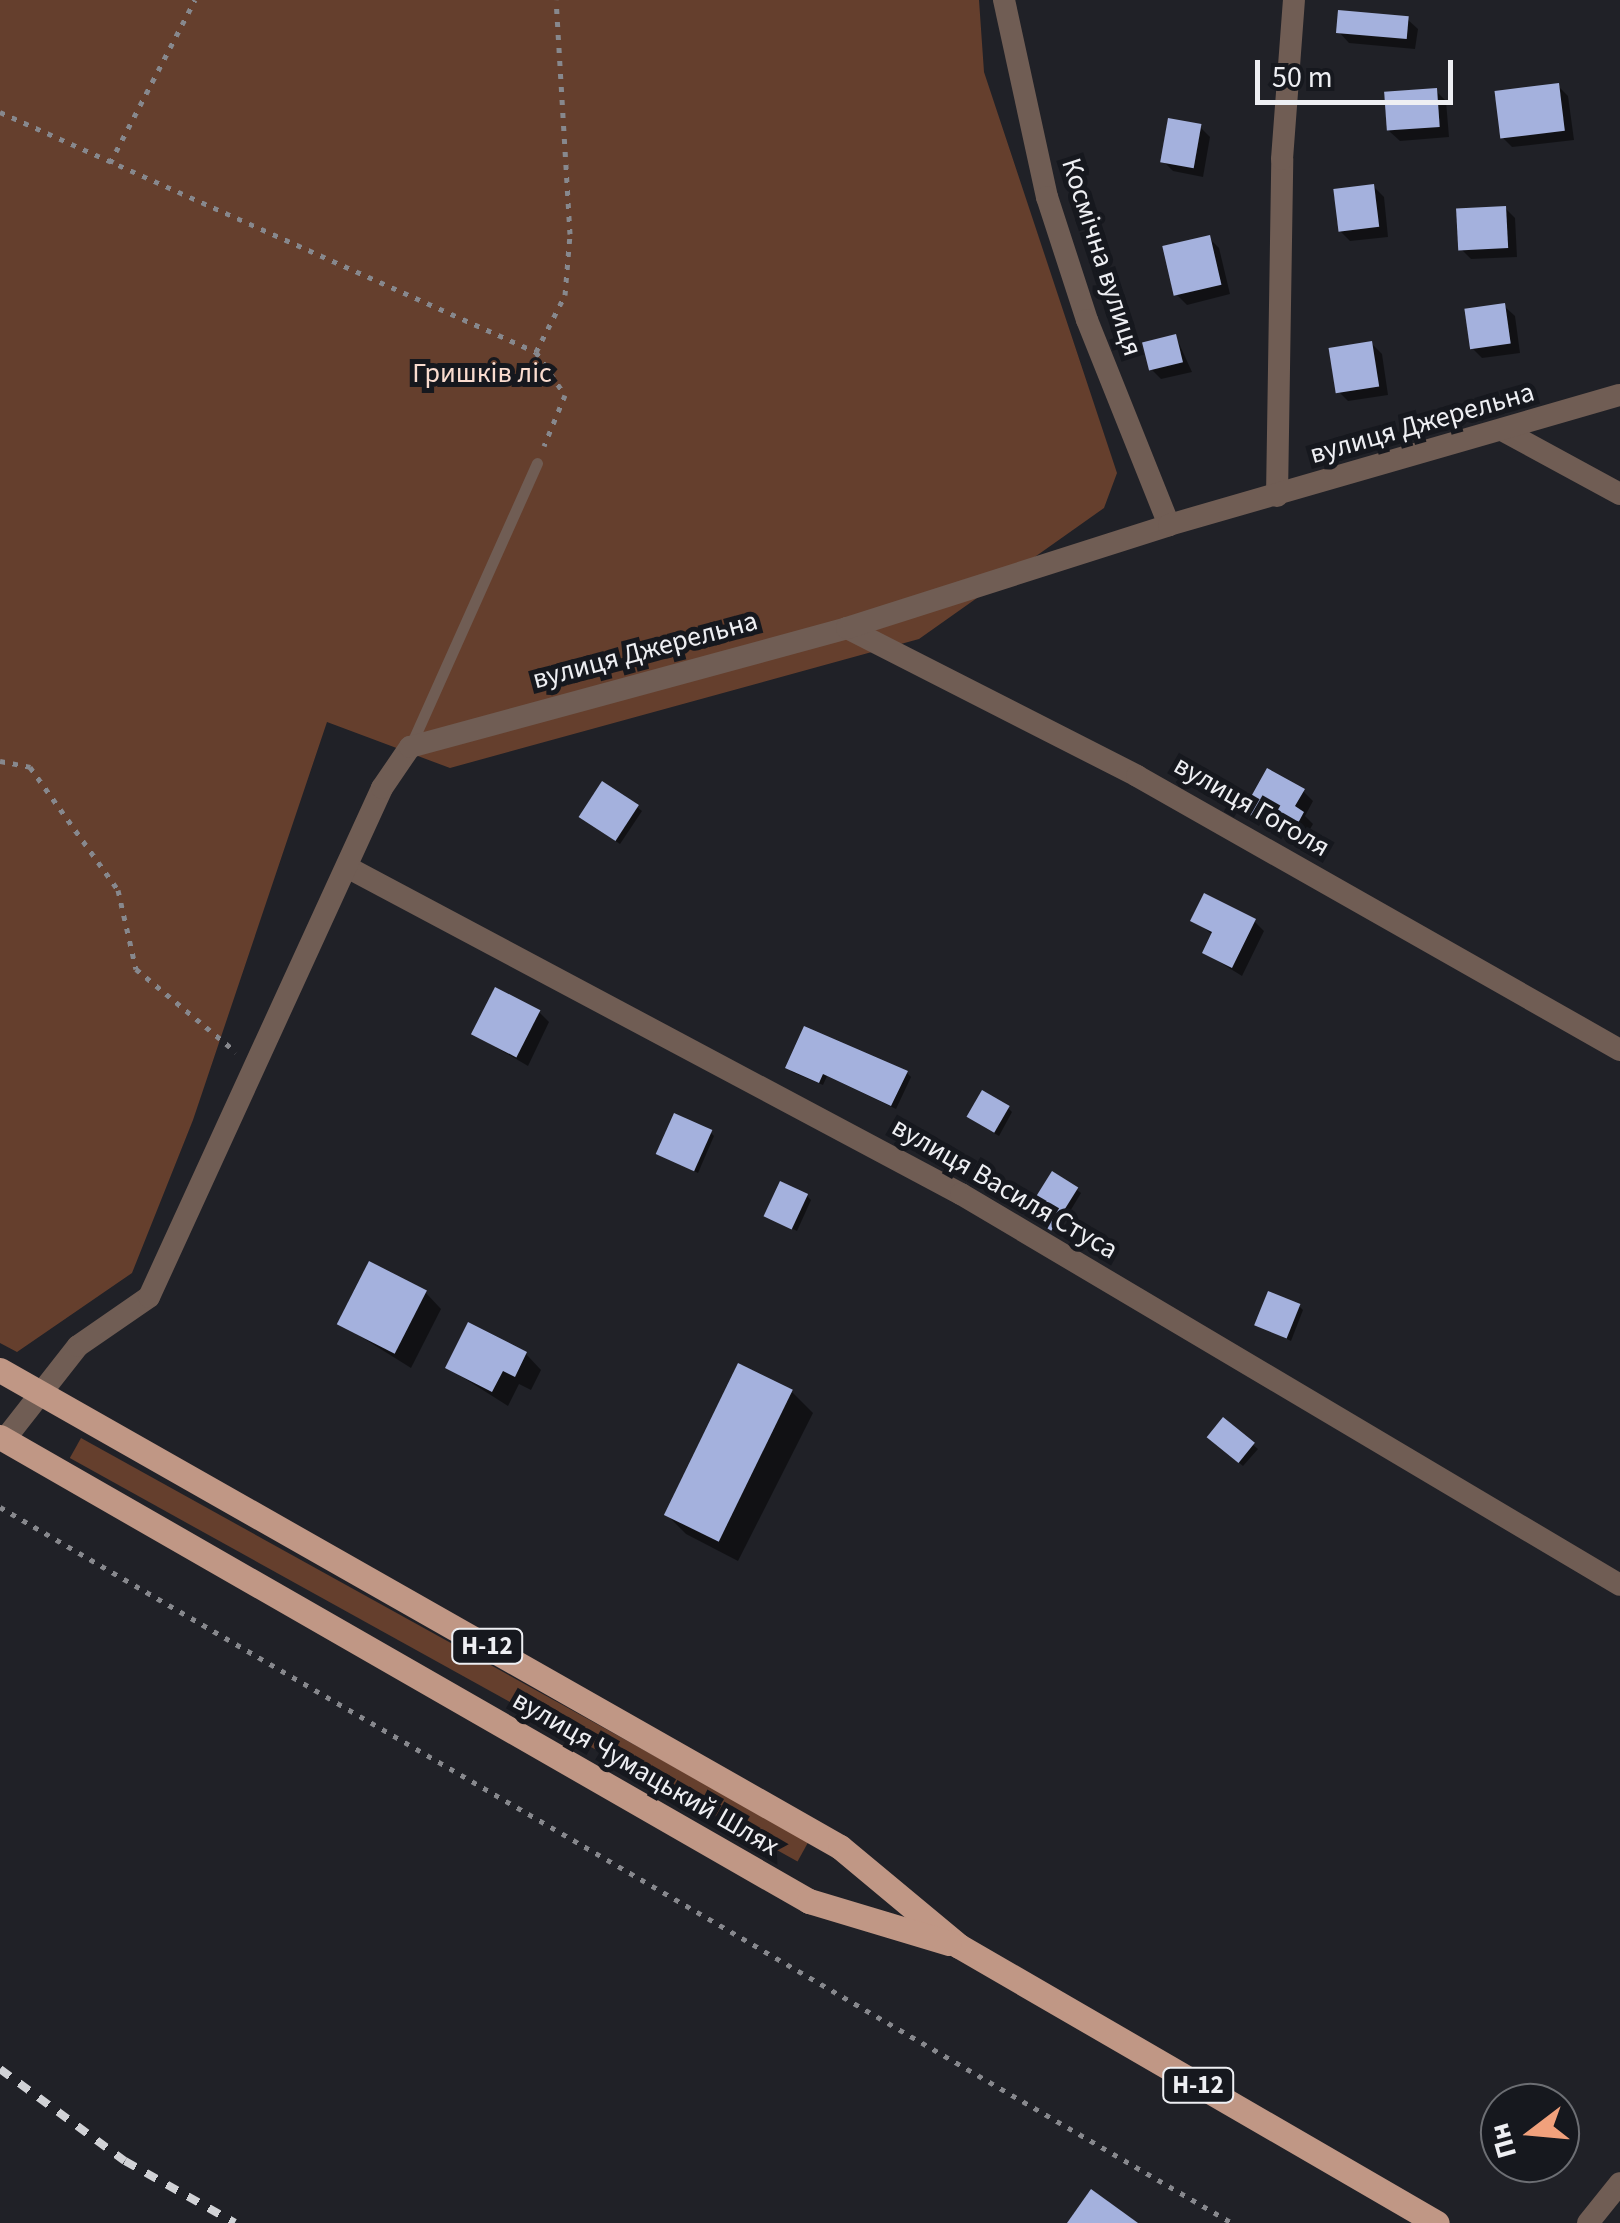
<!DOCTYPE html>
<html>
<head>
<meta charset="utf-8">
<style>
  body { margin:0 }
  #map { position:relative; width:1620px; height:2223px; overflow:hidden; background:#202127; font-family:"Source Sans 3",sans-serif }
  div>[style] { position:absolute }
  .green>* { inset:0; background:#653f2d; transform-origin:0 0 }
  .shadow>* { inset:0; background:#0007 }
  .building>* { inset:0; background:#a4b1dd; transform-origin:0 0 }
  .path>* { height:5px; margin-top:-2.5px; transform-origin:0; background:repeating-linear-gradient(90deg,#87888d 0 5px,transparent 0 13px) }
  .lane>* { height:11px; margin:-5.5px; padding:0 5.5px; transform-origin:5.5px; border-radius:5.5px; background:#705d54 }
  .street>* { height:22px; margin:-11px; padding:0 11px; transform-origin:11px; border-radius:11px; background:#705d54 }
  .primary>* { height:25px; margin:-12.5px; padding:0 12.5px; transform-origin:12.5px; border-radius:12.5px; background:#c09785 }
  .rail>* { height:8px; margin-top:-4px; transform-origin:0; background:repeating-linear-gradient(90deg,#d1d2d6 0 12px,transparent 0 24px) }
  span { translate:-50% -50%; white-space:nowrap; text-align:center; line-height:1.15; -webkit-text-stroke:10px #16181e; paint-order:stroke }
  .shield-label span { padding:2px 8px; background:#16181e; border:2px solid; border-radius:8px; -webkit-text-stroke-width:0 }
  .shield-label { font-size:25px; color:#eeeff3; font-weight:700 }
  .street-label { font-size:28px; color:#eeeff3 }
  .park-label { font-size:28px; color:#fadccf }
  .north { position:absolute; left:1480px; top:2083px; width:100px; height:100px; box-sizing:border-box; background:#16181e; border:2px solid #6c6e73; border-radius:50%; rotate:254deg; font-size:28px; font-weight:700; line-height:40px; text-align:center; color:#eeeff3 }
  .north::after { content:''; display:block; margin:auto; width:35px; height:45px; background:#f1a17c; clip-path:polygon(50% 0,100% 100%,50% 72%,0 100%) }
  .scale { position:absolute; left:1255px; top:60px; width:198px; height:45px; box-sizing:border-box; border:5px solid #eeeff3; border-top:0; padding-left:12px; font-size:30px; line-height:35px; white-space:nowrap; color:#eeeff3; -webkit-text-stroke:8px #16181e; paint-order:stroke }
</style>
</head>
<body>
<div id="map">
  <div class="green">
    <div style="clip-path:polygon(0 0,979px 0,984px 72px,1117px 473px,1104px 508px,919px 639px,450px 768px,327px 722px,193px 1120px,132px 1273px,17px 1352px,0 1343px)"></div>
    <div style="left:81px;top:1438px;width:832px;height:23px;rotate:29deg"></div>
  </div>
  <div class="shadow">
    <div style="clip-path:polygon(1407px 19px,1418px 29px,1415px 49px,1349px 43px,1339px 32px)"></div>
    <div style="clip-path:polygon(1558px 86px,1568px 96px,1574px 140px,1512px 147px,1502px 137px)"></div>
    <div style="clip-path:polygon(1436px 91px,1446px 101px,1449px 137px,1400px 141px,1389px 131px)"></div>
    <div style="clip-path:polygon(1200px 127px,1210px 137px,1203px 177px,1173px 171px,1163px 161px)"></div>
    <div style="clip-path:polygon(1374px 187px,1384px 197px,1388px 237px,1350px 241px,1340px 231px)"></div>
    <div style="clip-path:polygon(1505px 208px,1515px 218px,1517px 257px,1471px 259px,1461px 249px)"></div>
    <div style="clip-path:polygon(1209px 238px,1219px 248px,1230px 294px,1187px 305px,1177px 295px)"></div>
    <div style="clip-path:polygon(1504px 306px,1515px 316px,1520px 353px,1482px 358px,1472px 348px)"></div>
    <div style="clip-path:polygon(1176px 337px,1192px 372px,1161px 379px,1151px 369px)"></div>
    <div style="clip-path:polygon(1372px 344px,1382px 354px,1388px 395px,1348px 401px,1338px 391px)"></div>
    <div style="clip-path:polygon(1303px 791px,1313px 801px,1305px 816px,1313px 824px,1300px 846px,1246px 811px)"></div>
    <div style="clip-path:polygon(637px 807px,642px 811px,620px 844px,586px 821px)"></div>
    <div style="clip-path:polygon(1194px 920px,1254px 921px,1264px 931px,1242px 976px,1205px 953px,1213px 935px)"></div>
    <div style="clip-path:polygon(539px 1012px,549px 1022px,528px 1066px,475px 1035px)"></div>
    <div style="clip-path:polygon(805px 1029px,907px 1073px,911px 1077px,896px 1109px,827px 1076px,823px 1085px,792px 1072px,788px 1067px)"></div>
    <div style="clip-path:polygon(1008px 1108px,1012px 1112px,999px 1136px,974px 1121px)"></div>
    <div style="clip-path:polygon(710px 1132px,714px 1136px,698px 1173px,658px 1153px)"></div>
    <div style="clip-path:polygon(1076px 1189px,1081px 1193px,1057px 1233px,1034px 1219px)"></div>
    <div style="clip-path:polygon(807px 1196px,811px 1200px,797px 1231px,768px 1216px)"></div>
    <div style="clip-path:polygon(426px 1293px,441px 1309px,411px 1368px,339px 1323px)"></div>
    <div style="clip-path:polygon(1299px 1306px,1303px 1310px,1291px 1341px,1258px 1325px)"></div>
    <div style="clip-path:polygon(526px 1354px,541px 1370px,531px 1390px,519px 1384px,508px 1406px,448px 1368px)"></div>
    <div style="clip-path:polygon(792px 1392px,813px 1413px,738px 1561px,686px 1534px,665px 1513px)"></div>
    <div style="clip-path:polygon(1213px 1441px,1253px 1445px,1258px 1449px,1243px 1466px)"></div>
  </div>
  <div class="building">
    <div style="left:1338px;top:10px;width:71px;height:23px;rotate:5deg"></div>
    <div style="left:1559px;top:83px;width:48px;height:65px;rotate:83deg"></div>
    <div style="left:1437px;top:88px;width:39px;height:53px;rotate:86deg"></div>
    <div style="left:1168px;top:118px;width:34px;height:45px;rotate:10deg"></div>
    <div style="left:1374px;top:184px;width:43px;height:41px;rotate:83deg"></div>
    <div style="left:1506px;top:206px;width:42px;height:50px;rotate:87deg"></div>
    <div style="left:1210px;top:235px;width:51px;height:49px;rotate:77deg"></div>
    <div style="left:1505px;top:303px;width:41px;height:41px;rotate:82deg"></div>
    <div style="left:1176px;top:334px;width:29px;height:35px;rotate:76deg"></div>
    <div style="left:1372px;top:341px;width:46px;height:44px;rotate:81deg"></div>
    <div style="clip-path:polygon(1267px 768px,1305px 789px,1295px 806px,1304px 812px,1290px 838px,1243px 811px)"></div>
    <div style="left:602px;top:781px;width:44px;height:43px;rotate:33deg"></div>
    <div style="clip-path:polygon(1204px 893px,1256px 919px,1232px 968px,1202px 953px,1212px 932px,1190px 921px)"></div>
    <div style="left:495px;top:987px;width:51px;height:53px;rotate:27deg"></div>
    <div style="clip-path:polygon(804px 1026px,908px 1071px,891px 1106px,823px 1074px,819px 1083px,785px 1068px)"></div>
    <div style="left:982px;top:1090px;width:32px;height:31px;rotate:30deg"></div>
    <div style="left:674px;top:1113px;width:42px;height:45px;rotate:24deg"></div>
    <div style="left:1052px;top:1171px;width:31px;height:51px;rotate:32deg"></div>
    <div style="left:780px;top:1181px;width:31px;height:39px;rotate:25deg"></div>
    <div style="left:369px;top:1261px;width:65px;height:71px;rotate:27deg"></div>
    <div style="left:1268px;top:1291px;width:35px;height:37px;rotate:22deg"></div>
    <div style="clip-path:polygon(468px 1322px,527px 1352px,515px 1377px,503px 1371px,492px 1392px,445px 1368px)"></div>
    <div style="left:738px;top:1363px;width:61px;height:169px;rotate:26deg"></div>
    <div style="left:1223px;top:1417px;width:41px;height:26px;rotate:39deg"></div>
    <div style="clip-path:polygon(1091px 2189px,1138px 2223px,1067px 2223px)"></div>
  </div>
  <div class="path">
    <div style="left:0;top:112px;width:587px;rotate:24.12deg"></div>
    <div style="left:536px;top:352px;width:52px;rotate:56deg"></div>
    <div style="left:565px;top:395px;width:55px;rotate:112.4deg"></div>
    <div style="left:110px;top:163px;width:184px;rotate:-62.5deg"></div>
    <div style="left:536px;top:352px;width:64px;rotate:-63deg"></div>
    <div style="left:565px;top:295px;width:61px;rotate:-85.3deg"></div>
    <div style="left:570px;top:234px;width:234px;rotate:-93.4deg"></div>
    <div style="left:0;top:761px;width:31px;rotate:11deg"></div>
    <div style="left:30px;top:767px;width:151px;rotate:54.4deg"></div>
    <div style="left:118px;top:890px;width:81px;rotate:77.2deg"></div>
    <div style="left:136px;top:969px;width:130px;rotate:39.7deg"></div>
    <div style="left:0;top:1507px;width:1425px;rotate:30.16deg"></div>
  </div>
  <div class="lane">
    <div style="left:410px;top:747px;width:311px;rotate:-65.9deg"></div>
  </div>
  <div class="street">
    <div style="left:1004px;top:0;width:202px;rotate:77.7deg"></div>
    <div style="left:1047px;top:197px;width:129px;rotate:72deg"></div>
    <div style="left:1087px;top:320px;width:221px;rotate:68.2deg"></div>
    <div style="left:1504px;top:431px;width:132px;rotate:28.5deg"></div>
    <div style="left:1277px;top:496px;width:337px;rotate:-89.1deg"></div>
    <div style="left:1282px;top:159px;width:159px;rotate:-85.7deg"></div>
    <div style="left:847px;top:628px;width:326px;rotate:27deg"></div>
    <div style="left:1137px;top:776px;width:555px;rotate:29.57deg"></div>
    <div style="left:347px;top:867px;width:696px;rotate:28.04deg"></div>
    <div style="left:961px;top:1194px;width:766px;rotate:30.68deg"></div>
    <div style="left:5px;top:1439px;width:118px;rotate:-51.9deg"></div>
    <div style="left:78px;top:1346px;width:86px;rotate:-34.6deg"></div>
    <div style="left:149px;top:1297px;width:560px;rotate:-65.4deg"></div>
    <div style="left:382px;top:788px;width:50px;rotate:-55.7deg"></div>
    <div style="left:410px;top:747px;width:453px;rotate:-15.2deg"></div>
    <div style="left:847px;top:628px;width:338px;rotate:-17.7deg"></div>
    <div style="left:1169px;top:525px;width:469px;rotate:-16.1deg"></div>
    <div style="left:1588px;top:2223px;width:51px;rotate:-51.3deg"></div>
  </div>
  <div class="primary">
    <div style="left:0;top:1370px;width:966px;rotate:29.59deg"></div>
    <div style="left:840px;top:1847px;width:155px;rotate:39.8deg"></div>
    <div style="left:959px;top:1946px;width:552px;rotate:30.09deg"></div>
    <div style="left:0;top:1437px;width:933px;rotate:29.84deg"></div>
    <div style="left:809px;top:1901px;width:146px;rotate:16.7deg"></div>
  </div>
  <div class="rail">
    <div style="left:0;top:2069px;width:155px;rotate:36.4deg"></div>
    <div style="left:125px;top:2161px;width:126px;rotate:29.4deg"></div>
  </div>
  <div class="shield-label">
    <span style="left:487px;top:1646px">Н-12</span>
    <span style="left:1198px;top:2085px">Н-12</span>
  </div>
  <div class="street-label">
    <span style="left:1102px;top:257px;rotate:72deg">Космічна вулиця</span>
    <span style="left:1422px;top:423px;rotate:-16deg">вулиця Джерельна</span>
    <span style="left:645px;top:650px;rotate:-15deg">вулиця Джерельна</span>
    <span style="left:1252px;top:806px;rotate:30deg">вулиця Гоголя</span>
    <span style="left:1005px;top:1188px;rotate:30deg">вулиця Василя Стуса</span>
    <span style="left:646px;top:1773px;rotate:30deg">вулиця Чумацький Шлях</span>
  </div>
  <div class="park-label">
    <span style="left:482px;top:373px">Гришків ліс</span>
  </div>
  <div class="north">Пн</div>
  <div class="scale">50 m</div>
</div>
</body>
</html>
